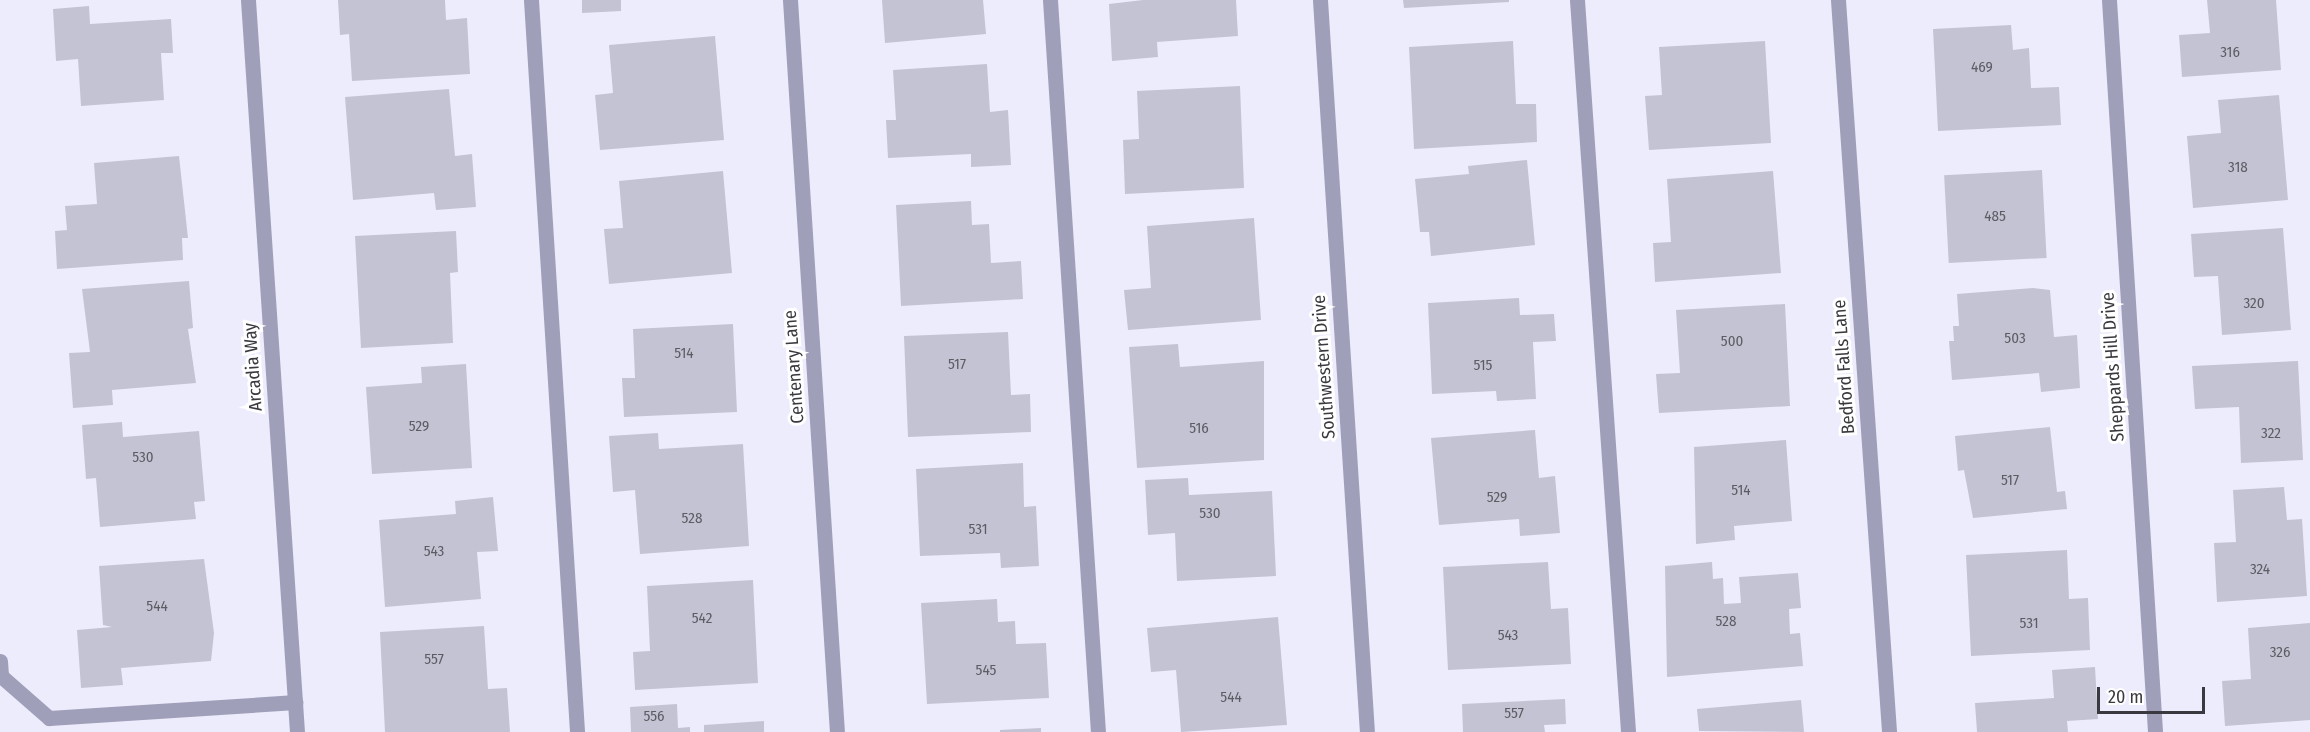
<!DOCTYPE html>
<html>
<head>
<meta charset="utf-8">
<style>
  body { margin:0 }
  #map { position:relative; width:2310px; height:732px; overflow:hidden; background:#edecfc; font-family:"Fira Sans Condensed",sans-serif }
  div>[style] { position:absolute }
  .building>* { inset:0; background:#c4c3d3; transform-origin:0 0 }
  .lane>* { height:15px; margin:-7.5px; padding:0 7.5px; transform-origin:7.5px; border-radius:7.5px; background:#a09fb9 }
  .street>* { height:15px; margin:-7.5px; padding:0 7.5px; transform-origin:7.5px; border-radius:7.5px; background:#a09fb9 }
  span { translate:-50% -50%; white-space:nowrap; text-align:center; line-height:1.15; -webkit-text-stroke:6px #fff; paint-order:stroke }
  .number-label { font-size:15px; color:#5c5c64 }
  .number-label span { -webkit-text-stroke-width:0 }
  .street-label { font-size:18px; color:#39393f }
  .scale { position:absolute; left:2097px; top:687px; width:108px; height:27px; box-sizing:border-box; border:3px solid #39393f; border-top:0; padding-left:8px; font-size:18px; line-height:21px; white-space:nowrap; color:#39393f; -webkit-text-stroke:4px #fff; paint-order:stroke }
</style>
</head>
<body>
<div id="map">
  <div class="building">
    <div style="clip-path:polygon(338px 0,445px 0,446px 20px,467px 18px,470px 74px,352px 81px,349px 34px,340px 35px)"></div>
    <div style="clip-path:polygon(582px 0,621px 0,621px 11px,582px 13px)"></div>
    <div style="clip-path:polygon(882px 0,983px 0,986px 34px,885px 43px)"></div>
    <div style="clip-path:polygon(1143px 0,1236px 0,1238px 36px,1157px 42px,1158px 57px,1112px 61px,1109px 4px)"></div>
    <div style="clip-path:polygon(1403px 0,1509px 0,1509px 2px,1404px 8px)"></div>
    <div style="clip-path:polygon(2207px 0,2276px 0,2281px 70px,2182px 77px,2179px 35px,2210px 33px)"></div>
    <div style="clip-path:polygon(89px 6px,90px 24px,171px 19px,173px 53px,161px 53px,164px 100px,81px 106px,78px 59px,56px 61px,53px 9px)"></div>
    <div style="clip-path:polygon(2011px 25px,2013px 50px,2029px 48px,2031px 88px,2059px 87px,2061px 125px,1938px 131px,1933px 29px)"></div>
    <div style="clip-path:polygon(715px 36px,724px 140px,600px 150px,595px 95px,613px 93px,609px 45px)"></div>
    <div style="clip-path:polygon(1513px 41px,1516px 104px,1536px 104px,1537px 142px,1414px 149px,1409px 47px)"></div>
    <div style="clip-path:polygon(1765px 41px,1771px 143px,1649px 150px,1645px 96px,1662px 95px,1659px 47px)"></div>
    <div style="clip-path:polygon(987px 64px,990px 112px,1008px 110px,1011px 165px,971px 167px,971px 154px,888px 158px,886px 120px,896px 120px,893px 70px)"></div>
    <div style="clip-path:polygon(1240px 86px,1244px 188px,1125px 194px,1123px 140px,1139px 139px,1137px 91px)"></div>
    <div style="clip-path:polygon(449px 89px,455px 156px,472px 154px,476px 207px,436px 210px,434px 193px,353px 200px,345px 97px)"></div>
    <div style="clip-path:polygon(2279px 95px,2288px 200px,2193px 208px,2187px 136px,2221px 133px,2218px 100px)"></div>
    <div style="clip-path:polygon(179px 156px,188px 238px,182px 238px,183px 260px,57px 269px,55px 231px,67px 230px,65px 206px,97px 204px,94px 163px)"></div>
    <div style="clip-path:polygon(1527px 160px,1535px 245px,1431px 256px,1429px 232px,1420px 232px,1415px 179px,1469px 174px,1468px 166px)"></div>
    <div style="left:2042px;top:170px;width:88px;height:98px;rotate:87deg"></div>
    <div style="clip-path:polygon(723px 171px,732px 273px,609px 284px,604px 229px,623px 228px,619px 181px)"></div>
    <div style="clip-path:polygon(1773px 171px,1781px 273px,1655px 282px,1653px 243px,1671px 242px,1667px 179px)"></div>
    <div style="clip-path:polygon(971px 201px,972px 225px,989px 224px,991px 263px,1021px 261px,1023px 299px,901px 306px,896px 205px)"></div>
    <div style="clip-path:polygon(1254px 218px,1261px 320px,1128px 330px,1124px 290px,1151px 288px,1147px 226px)"></div>
    <div style="clip-path:polygon(2283px 228px,2291px 330px,2222px 335px,2218px 276px,2194px 277px,2191px 234px)"></div>
    <div style="clip-path:polygon(456px 231px,458px 272px,450px 273px,453px 343px,361px 348px,355px 236px)"></div>
    <div style="clip-path:polygon(189px 281px,193px 328px,188px 329px,196px 383px,112px 390px,113px 405px,73px 408px,69px 353px,90px 352px,82px 289px)"></div>
    <div style="clip-path:polygon(2033px 288px,2050px 290px,2054px 337px,2077px 335px,2080px 388px,2041px 392px,2039px 373px,1952px 380px,1949px 341px,1954px 341px,1953px 326px,1959px 326px,1957px 294px)"></div>
    <div style="clip-path:polygon(1519px 298px,1520px 315px,1554px 314px,1556px 341px,1533px 342px,1536px 399px,1497px 401px,1496px 391px,1432px 394px,1428px 303px)"></div>
    <div style="clip-path:polygon(1785px 304px,1790px 406px,1659px 413px,1656px 374px,1680px 373px,1676px 310px)"></div>
    <div style="clip-path:polygon(733px 324px,737px 412px,624px 417px,622px 378px,635px 378px,633px 329px)"></div>
    <div style="clip-path:polygon(1008px 332px,1011px 395px,1030px 394px,1031px 432px,908px 437px,904px 336px)"></div>
    <div style="clip-path:polygon(1178px 344px,1180px 367px,1264px 361px,1264px 460px,1137px 468px,1129px 347px)"></div>
    <div style="clip-path:polygon(2298px 361px,2303px 460px,2241px 463px,2239px 407px,2195px 409px,2192px 366px)"></div>
    <div style="clip-path:polygon(466px 364px,472px 468px,372px 474px,366px 387px,422px 383px,421px 367px)"></div>
    <div style="clip-path:polygon(122px 422px,123px 437px,199px 431px,205px 501px,194px 502px,196px 519px,100px 527px,96px 478px,86px 479px,82px 425px)"></div>
    <div style="clip-path:polygon(2050px 427px,2057px 492px,2065px 491px,2067px 509px,1973px 518px,1964px 470px,1958px 471px,1955px 436px)"></div>
    <div style="clip-path:polygon(1535px 430px,1539px 478px,1555px 476px,1560px 533px,1520px 536px,1519px 519px,1439px 525px,1431px 438px)"></div>
    <div style="clip-path:polygon(658px 433px,659px 449px,743px 444px,749px 546px,640px 554px,635px 490px,613px 492px,609px 436px)"></div>
    <div style="clip-path:polygon(1786px 440px,1792px 521px,1734px 526px,1735px 540px,1696px 544px,1694px 447px)"></div>
    <div style="clip-path:polygon(1023px 463px,1024px 507px,1036px 506px,1039px 566px,1001px 568px,1000px 553px,920px 556px,916px 469px)"></div>
    <div style="clip-path:polygon(1188px 478px,1189px 495px,1272px 491px,1276px 576px,1177px 581px,1175px 533px,1148px 535px,1145px 480px)"></div>
    <div style="clip-path:polygon(2284px 487px,2287px 520px,2302px 519px,2307px 596px,2217px 602px,2214px 543px,2236px 542px,2233px 490px)"></div>
    <div style="clip-path:polygon(493px 497px,498px 551px,477px 552px,481px 599px,385px 607px,379px 520px,456px 514px,455px 501px)"></div>
    <div style="clip-path:polygon(2067px 550px,2069px 599px,2088px 598px,2090px 650px,1971px 656px,1966px 555px)"></div>
    <div style="clip-path:polygon(204px 559px,214px 633px,211px 661px,121px 668px,123px 685px,81px 688px,77px 630px,112px 627px,103px 625px,99px 566px)"></div>
    <div style="clip-path:polygon(1548px 562px,1551px 609px,1568px 608px,1571px 664px,1448px 670px,1443px 567px)"></div>
    <div style="clip-path:polygon(1712px 562px,1713px 579px,1723px 578px,1724px 604px,1741px 603px,1739px 577px,1798px 573px,1801px 608px,1789px 609px,1790px 634px,1800px 633px,1803px 666px,1667px 677px,1665px 566px)"></div>
    <div style="clip-path:polygon(753px 580px,758px 683px,635px 690px,633px 652px,650px 651px,647px 586px)"></div>
    <div style="clip-path:polygon(997px 599px,998px 622px,1015px 621px,1016px 644px,1046px 643px,1049px 698px,927px 704px,921px 603px)"></div>
    <div style="clip-path:polygon(1278px 617px,1287px 725px,1181px 732px,1176px 670px,1151px 672px,1147px 628px)"></div>
    <div style="clip-path:polygon(2310px 623px,2310px 720px,2225px 726px,2222px 681px,2251px 679px,2248px 628px)"></div>
    <div style="clip-path:polygon(484px 626px,488px 689px,507px 688px,510px 732px,385px 732px,380px 632px)"></div>
    <div style="clip-path:polygon(2095px 667px,2098px 719px,2067px 721px,2068px 732px,1977px 732px,1975px 703px,2054px 698px,2052px 670px)"></div>
    <div style="clip-path:polygon(1565px 699px,1566px 724px,1544px 725px,1545px 732px,1463px 732px,1462px 704px)"></div>
    <div style="clip-path:polygon(1801px 700px,1804px 732px,1699px 731px,1697px 709px)"></div>
    <div style="clip-path:polygon(677px 704px,678px 728px,690px 727px,690px 732px,631px 732px,630px 707px)"></div>
    <div style="clip-path:polygon(764px 721px,764px 732px,704px 732px,704px 725px)"></div>
    <div style="clip-path:polygon(1041px 728px,1041px 732px,1000px 732px,1000px 730px)"></div>
  </div>
  <div class="lane">
    <div style="left:531px;top:0;width:733px;rotate:86.4deg"></div>
    <div style="left:1050px;top:0;width:734px;rotate:86.25deg"></div>
    <div style="left:1577px;top:0;width:734px;rotate:86.01deg"></div>
    <div style="left:2109px;top:0;width:733px;rotate:86.4deg"></div>
    <div style="left:0;top:661px;width:15px;rotate:86deg"></div>
    <div style="left:1px;top:676px;width:64px;rotate:41.2deg"></div>
    <div style="left:49px;top:718px;width:247px;rotate:-3.7deg"></div>
  </div>
  <div class="street">
    <div style="left:248px;top:0;width:734px;rotate:86.17deg"></div>
    <div style="left:790px;top:0;width:734px;rotate:86.33deg"></div>
    <div style="left:1320px;top:0;width:734px;rotate:86.33deg"></div>
    <div style="left:1838px;top:0;width:734px;rotate:86.01deg"></div>
  </div>
  <div class="number-label">
    <span style="left:2230px;top:53px">316</span>
    <span style="left:1982px;top:68px">469</span>
    <span style="left:2238px;top:168px">318</span>
    <span style="left:1995px;top:217px">485</span>
    <span style="left:2254px;top:304px">320</span>
    <span style="left:2015px;top:339px">503</span>
    <span style="left:1732px;top:342px">500</span>
    <span style="left:684px;top:354px">514</span>
    <span style="left:957px;top:365px">517</span>
    <span style="left:1483px;top:366px">515</span>
    <span style="left:419px;top:427px">529</span>
    <span style="left:1199px;top:429px">516</span>
    <span style="left:2271px;top:434px">322</span>
    <span style="left:143px;top:458px">530</span>
    <span style="left:2010px;top:481px">517</span>
    <span style="left:1741px;top:491px">514</span>
    <span style="left:1497px;top:498px">529</span>
    <span style="left:1210px;top:514px">530</span>
    <span style="left:692px;top:519px">528</span>
    <span style="left:978px;top:530px">531</span>
    <span style="left:434px;top:552px">543</span>
    <span style="left:2260px;top:570px">324</span>
    <span style="left:157px;top:607px">544</span>
    <span style="left:702px;top:619px">542</span>
    <span style="left:1726px;top:622px">528</span>
    <span style="left:2029px;top:624px">531</span>
    <span style="left:1508px;top:636px">543</span>
    <span style="left:2280px;top:653px">326</span>
    <span style="left:434px;top:660px">557</span>
    <span style="left:986px;top:671px">545</span>
    <span style="left:1231px;top:698px">544</span>
    <span style="left:1514px;top:714px">557</span>
    <span style="left:654px;top:717px">556</span>
  </div>
  <div class="street-label">
    <span style="left:253px;top:367px;rotate:-94deg">Arcadia Way</span>
    <span style="left:794px;top:367px;rotate:-94deg">Centenary Lane</span>
    <span style="left:1324px;top:367px;rotate:-94deg">Southwestern Drive</span>
    <span style="left:1844px;top:367px;rotate:-94deg">Bedford Falls Lane</span>
    <span style="left:2113px;top:367px;rotate:-94deg">Sheppards Hill Drive</span>
  </div>
  <div class="scale">20 m</div>
</div>
</body>
</html>
